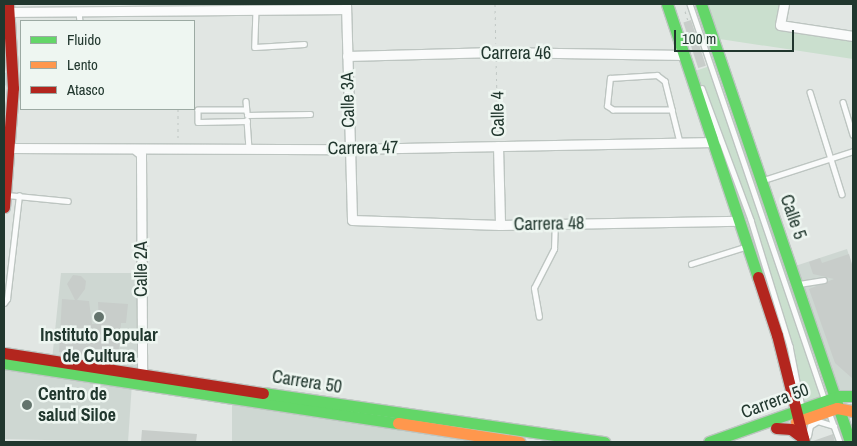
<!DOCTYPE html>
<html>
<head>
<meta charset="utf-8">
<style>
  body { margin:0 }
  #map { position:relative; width:857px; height:446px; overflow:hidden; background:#e1e6e3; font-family:"Archivo Narrow",sans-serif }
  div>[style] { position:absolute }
  .built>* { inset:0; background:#ced7d2 }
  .green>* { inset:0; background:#cadfce }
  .stream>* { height:2.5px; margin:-1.25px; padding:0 1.25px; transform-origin:1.25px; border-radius:1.25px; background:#a3d2d2 }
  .building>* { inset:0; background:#c8cdca; transform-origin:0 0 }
  .path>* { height:1px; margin-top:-0.5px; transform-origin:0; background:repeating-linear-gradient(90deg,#bfc6c3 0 2.5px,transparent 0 6.5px) }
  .roads { filter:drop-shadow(1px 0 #bdc5c1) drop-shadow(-1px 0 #bdc5c1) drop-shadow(0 1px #bdc5c1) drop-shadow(0 -1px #bdc5c1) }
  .lane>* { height:4.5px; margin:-2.25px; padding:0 2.25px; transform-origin:2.25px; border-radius:2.25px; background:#fafbfb }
  .street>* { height:9px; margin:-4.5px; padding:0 4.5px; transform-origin:4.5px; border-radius:4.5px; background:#fafbfb }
  .fast>* { height:11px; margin:-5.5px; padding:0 5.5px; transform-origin:5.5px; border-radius:5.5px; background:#63d668 }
  .slow>* { height:11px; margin:-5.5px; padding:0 5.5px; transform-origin:5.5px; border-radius:5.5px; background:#ff974d }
  .jam>* { height:11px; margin:-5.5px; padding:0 5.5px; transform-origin:5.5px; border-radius:5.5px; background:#b3261e }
  .dots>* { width:14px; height:14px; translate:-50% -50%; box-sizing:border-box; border:2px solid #eef6f1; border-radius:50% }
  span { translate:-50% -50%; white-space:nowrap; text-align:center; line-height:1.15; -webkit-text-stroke:5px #eef6f1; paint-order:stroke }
  .street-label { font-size:18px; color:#21372e }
  .poi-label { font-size:18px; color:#21372e; font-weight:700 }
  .left { translate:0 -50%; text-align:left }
  .frame { position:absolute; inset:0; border:5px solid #21372e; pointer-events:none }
  .legend { position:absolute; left:20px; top:20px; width:175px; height:90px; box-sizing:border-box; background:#eef6f1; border:1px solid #9caaa3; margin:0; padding:6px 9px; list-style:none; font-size:15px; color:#21372e }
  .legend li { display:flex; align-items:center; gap:10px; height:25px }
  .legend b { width:25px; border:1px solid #9caaa3 }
  .scale { position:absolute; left:674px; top:30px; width:120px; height:22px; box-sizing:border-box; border:2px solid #21372e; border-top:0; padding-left:6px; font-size:15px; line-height:18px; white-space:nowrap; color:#21372e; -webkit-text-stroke:4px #eef6f1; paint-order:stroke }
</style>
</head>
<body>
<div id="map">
  <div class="built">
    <div style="clip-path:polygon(847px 249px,853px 268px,853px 396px,839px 396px,792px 267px)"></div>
    <div style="clip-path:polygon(61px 273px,142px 273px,142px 373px,52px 360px)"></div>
    <div style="clip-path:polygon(4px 363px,132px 383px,128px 442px,4px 439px)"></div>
    <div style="clip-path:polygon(232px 399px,464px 435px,462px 442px,232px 442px)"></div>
  </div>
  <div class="green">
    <div style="clip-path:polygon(701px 4px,784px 4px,780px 25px,853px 36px,853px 59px,713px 38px)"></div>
    <div style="clip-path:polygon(710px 66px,734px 134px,734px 100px,812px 329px,811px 361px,826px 401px,803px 410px,790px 346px,777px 335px,695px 71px)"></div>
  </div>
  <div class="stream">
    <div style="left:4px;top:73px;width:11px;rotate:90deg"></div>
  </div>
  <div class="building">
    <div style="left:691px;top:20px;width:48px;height:8px;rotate:72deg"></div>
    <div style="clip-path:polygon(849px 254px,853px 268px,853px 379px,835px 363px,809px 289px,834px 279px,813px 274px,809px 262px,820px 258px,822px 263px)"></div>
    <div style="clip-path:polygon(73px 275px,81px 276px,86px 281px,85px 289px,77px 300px,89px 301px,92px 324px,99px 324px,98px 302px,128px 304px,126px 323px,121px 323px,118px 359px,59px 352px,62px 299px,75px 300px,67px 284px)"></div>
    <div style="clip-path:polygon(142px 430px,197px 434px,196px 442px,141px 442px)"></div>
    <div style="clip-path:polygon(833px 434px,835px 442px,813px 442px,813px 441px)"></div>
  </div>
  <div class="path">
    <div style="left:495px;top:4px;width:39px;rotate:89deg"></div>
    <div style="left:685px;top:11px;width:10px;rotate:73deg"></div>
    <div style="left:496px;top:59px;width:79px;rotate:88.5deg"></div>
    <div style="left:178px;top:109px;width:30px;rotate:90deg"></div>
  </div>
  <div class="roads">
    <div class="lane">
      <div style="left:690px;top:4px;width:418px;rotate:71.2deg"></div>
      <div style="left:256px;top:10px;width:37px;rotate:92deg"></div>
      <div style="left:255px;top:47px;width:49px;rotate:-3.5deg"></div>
      <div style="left:79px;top:12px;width:9px;rotate:84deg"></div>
      <div style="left:657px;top:75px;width:10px;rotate:37deg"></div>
      <div style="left:665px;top:81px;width:30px;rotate:76deg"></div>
      <div style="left:672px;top:110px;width:59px;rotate:180deg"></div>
      <div style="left:613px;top:110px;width:7px;rotate:-146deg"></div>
      <div style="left:607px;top:106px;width:28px;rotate:-84deg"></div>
      <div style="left:610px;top:78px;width:47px;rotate:-3.7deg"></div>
      <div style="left:702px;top:88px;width:141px;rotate:69.6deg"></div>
      <div style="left:751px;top:220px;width:132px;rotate:72.8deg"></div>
      <div style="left:790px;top:346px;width:62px;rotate:78.9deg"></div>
      <div style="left:810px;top:92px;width:107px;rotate:72.6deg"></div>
      <div style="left:246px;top:101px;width:11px;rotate:85deg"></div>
      <div style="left:843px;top:102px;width:34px;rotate:73deg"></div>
      <div style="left:246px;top:110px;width:48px;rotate:180deg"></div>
      <div style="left:198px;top:110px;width:12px;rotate:90deg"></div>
      <div style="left:198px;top:122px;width:49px;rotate:-1.2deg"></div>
      <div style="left:672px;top:110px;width:33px;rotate:76deg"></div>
      <div style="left:247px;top:115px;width:63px;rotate:-0.9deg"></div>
      <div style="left:247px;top:120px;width:28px;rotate:86deg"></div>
      <div style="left:764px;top:180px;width:94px;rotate:-18deg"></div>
      <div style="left:7px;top:195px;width:61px;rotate:5.6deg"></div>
      <div style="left:691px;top:264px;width:57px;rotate:-17.5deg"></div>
      <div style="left:799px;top:284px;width:25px;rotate:-9deg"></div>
      <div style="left:4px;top:303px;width:5px;rotate:-53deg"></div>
      <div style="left:7px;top:299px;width:104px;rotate:-83.4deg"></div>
      <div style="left:539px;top:317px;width:29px;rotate:-100deg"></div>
      <div style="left:534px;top:288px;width:44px;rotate:-62.9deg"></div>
      <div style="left:554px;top:249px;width:25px;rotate:-88deg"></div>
      <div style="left:829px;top:412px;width:32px;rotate:70deg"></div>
      <div style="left:808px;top:436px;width:10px;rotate:-79deg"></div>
      <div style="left:810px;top:426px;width:9px;rotate:-32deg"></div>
      <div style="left:818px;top:421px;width:17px;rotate:17deg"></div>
    </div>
    <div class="street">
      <div style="left:346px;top:4px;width:216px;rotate:88.4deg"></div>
      <div style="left:352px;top:220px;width:148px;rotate:1.9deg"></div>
      <div style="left:500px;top:225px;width:240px;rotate:-1deg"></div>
      <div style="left:784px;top:4px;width:21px;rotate:101deg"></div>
      <div style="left:780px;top:25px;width:74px;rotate:8.6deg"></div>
      <div style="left:9px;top:12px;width:337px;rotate:-0.5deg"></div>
      <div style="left:347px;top:56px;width:149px;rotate:-1.5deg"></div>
      <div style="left:496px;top:52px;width:189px;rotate:0.9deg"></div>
      <div style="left:498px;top:146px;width:79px;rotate:88.5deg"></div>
      <div style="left:10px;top:148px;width:339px;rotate:0.2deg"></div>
      <div style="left:349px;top:149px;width:366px;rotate:-1.1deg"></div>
      <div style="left:136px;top:150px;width:6px;rotate:39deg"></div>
      <div style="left:141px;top:154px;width:226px;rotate:89.7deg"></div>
    </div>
    <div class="fast">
      <div style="left:667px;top:4px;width:288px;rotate:71.6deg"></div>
      <div style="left:701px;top:4px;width:463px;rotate:71.2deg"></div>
      <div style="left:4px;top:363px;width:399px;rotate:8.7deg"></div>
      <div style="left:263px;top:393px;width:345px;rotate:8.2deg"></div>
      <div style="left:709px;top:442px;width:138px;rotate:-19.5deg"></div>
      <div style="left:839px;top:396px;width:14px"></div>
    </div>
    <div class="slow">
      <div style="left:796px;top:422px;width:43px;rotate:-18.9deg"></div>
      <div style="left:837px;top:408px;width:16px;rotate:11deg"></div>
      <div style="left:398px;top:423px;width:123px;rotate:8.9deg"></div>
    </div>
    <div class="jam">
      <div style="left:4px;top:207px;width:119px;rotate:-85.7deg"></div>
      <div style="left:13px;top:88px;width:84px;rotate:-93.4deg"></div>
      <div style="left:758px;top:277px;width:61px;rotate:71.9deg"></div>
      <div style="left:777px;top:335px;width:110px;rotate:75.8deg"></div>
      <div style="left:4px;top:353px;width:262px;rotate:8.8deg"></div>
      <div style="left:776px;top:428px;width:15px;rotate:4deg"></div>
      <div style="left:791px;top:429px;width:15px;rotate:37deg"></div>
    </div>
  </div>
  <div class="dots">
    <div style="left:99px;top:317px;background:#64746d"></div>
    <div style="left:27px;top:405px;background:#64746d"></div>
  </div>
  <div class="street-label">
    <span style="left:516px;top:53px">Carrera 46</span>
    <span style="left:348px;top:100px;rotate:-91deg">Calle 3A</span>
    <span style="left:498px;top:114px;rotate:-91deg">Calle 4</span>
    <span style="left:363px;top:148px;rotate:-1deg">Carrera 47</span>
    <span style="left:793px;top:217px;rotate:71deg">Calle 5</span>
    <span style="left:549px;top:224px;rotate:-1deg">Carrera 48</span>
    <span style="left:141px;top:269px;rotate:-90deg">Calle 2A</span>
    <span style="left:307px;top:382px;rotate:9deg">Carrera 50</span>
    <span style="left:775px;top:401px;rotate:-20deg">Carrera 50</span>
  </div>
  <div class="poi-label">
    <span style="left:99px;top:346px">Instituto Popular<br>de Cultura</span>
    <span class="left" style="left:38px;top:405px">Centro de<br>salud Siloe</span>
  </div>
  <div class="frame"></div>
  <ul class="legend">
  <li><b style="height:6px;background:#63d668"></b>Fluido</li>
  <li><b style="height:6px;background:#ff974d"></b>Lento</li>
  <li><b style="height:6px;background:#b3261e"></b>Atasco</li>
  </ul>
  <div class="scale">100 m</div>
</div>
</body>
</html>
